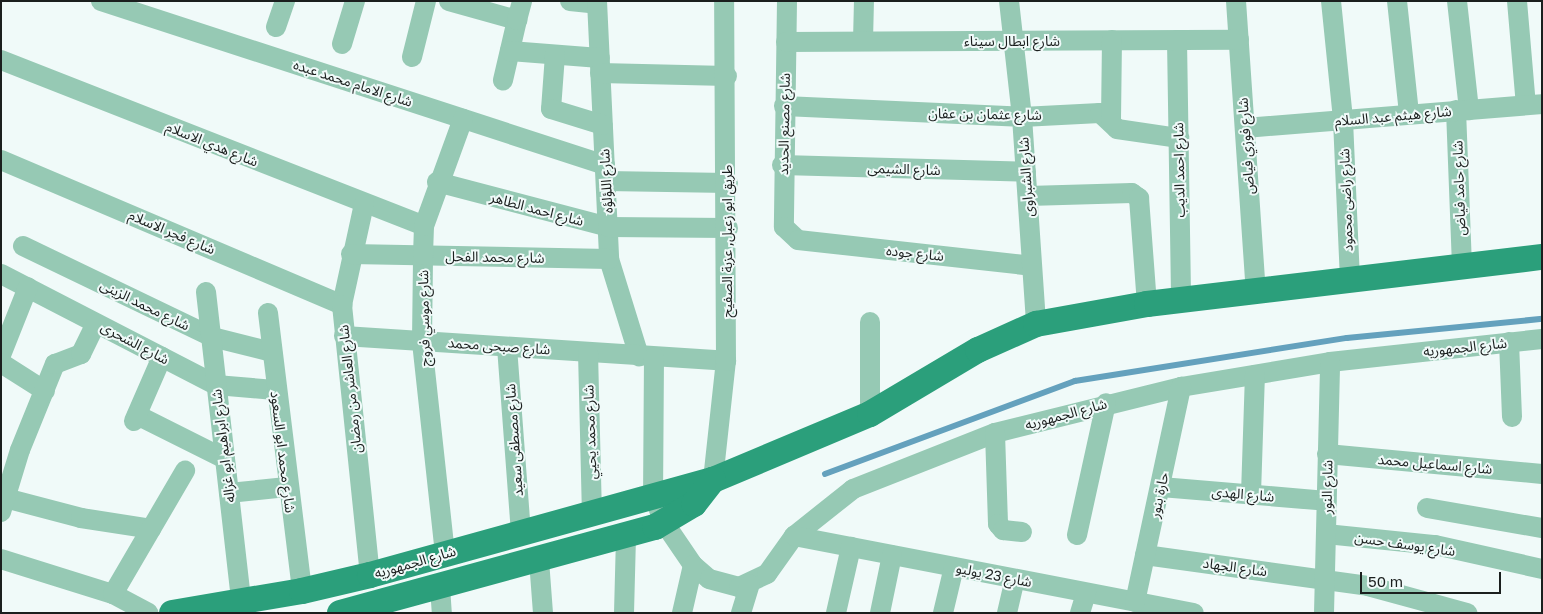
<!DOCTYPE html>
<html>
<head>
<meta charset="utf-8">
<style>
  body { margin:0 }
  #map { position:relative; width:1543px; height:614px; overflow:hidden; background:#f0faf9; font-family:"Golos Text","Noto Sans Arabic",sans-serif }
  div>[style] { position:absolute }
  .stream>* { height:5.5px; margin:-2.75px; padding:0 2.75px; transform-origin:2.75px; border-radius:2.75px; background:#64a1bd }
  .minor>* { height:20px; margin:-10px; padding:0 10px; transform-origin:10px; border-radius:10px; background:#96c9b4 }
  .major>* { height:26px; margin:-13px; padding:0 13px; transform-origin:13px; border-radius:13px; background:#2b9f7b }
  span { translate:-50% -50%; white-space:nowrap; text-align:center; line-height:1.15; -webkit-text-stroke:4px #f0faf9; paint-order:stroke }
  .street-label { font-size:14px; color:#1b1f1e }
  .frame { position:absolute; inset:0; border:2px solid #1b1f1e; pointer-events:none }
  .scale { position:absolute; left:1360px; top:572px; width:141px; height:22px; box-sizing:border-box; border:2px solid #1b1f1e; border-top:0; padding-left:6px; font-size:15px; line-height:18px; white-space:nowrap; color:#1b1f1e; -webkit-text-stroke:4px #f0faf9; paint-order:stroke }
</style>
</head>
<body>
<div id="map">
  <div class="stream">
    <div style="left:825px;top:474px;width:267px;rotate:-20.4deg"></div>
    <div style="left:1075px;top:381px;width:275px;rotate:-9deg"></div>
    <div style="left:1347px;top:338px;width:196px;rotate:-5.6deg"></div>
  </div>
  <div class="minor">
    <div style="left:101px;top:1px;width:530px;rotate:18.02deg"></div>
    <div style="left:449px;top:1px;width:71px;rotate:15.6deg"></div>
    <div style="left:517px;top:20px;width:62px;rotate:103.1deg"></div>
    <div style="left:570px;top:1px;width:27px;rotate:6deg"></div>
    <div style="left:597px;top:1px;width:258px;rotate:87.3deg"></div>
    <div style="left:609px;top:259px;width:102px;rotate:72.8deg"></div>
    <div style="left:787px;top:1px;width:226px;rotate:90.8deg"></div>
    <div style="left:784px;top:227px;width:19px;rotate:43deg"></div>
    <div style="left:798px;top:240px;width:235px;rotate:6.3deg"></div>
    <div style="left:1009px;top:1px;width:117px;rotate:83.6deg"></div>
    <div style="left:1022px;top:117px;width:207px;rotate:86.1deg"></div>
    <div style="left:1236px;top:1px;width:291px;rotate:86.1deg"></div>
    <div style="left:1331px;top:1px;width:120px;rotate:84.2deg"></div>
    <div style="left:1343px;top:120px;width:160px;rotate:87.5deg"></div>
    <div style="left:1397px;top:1px;width:114px;rotate:83.9deg"></div>
    <div style="left:1457px;top:1px;width:110px;rotate:83.7deg"></div>
    <div style="left:1517px;top:1px;width:104px;rotate:85.1deg"></div>
    <div style="left:517px;top:20px;width:20px;rotate:-75deg"></div>
    <div style="left:276px;top:27px;width:28px;rotate:-71deg"></div>
    <div style="left:1177px;top:40px;width:260px;rotate:89.1deg"></div>
    <div style="left:863px;top:41px;width:40px;rotate:-88.6deg"></div>
    <div style="left:786px;top:42px;width:453px;rotate:-0.3deg"></div>
    <div style="left:342px;top:44px;width:45px;rotate:-73.2deg"></div>
    <div style="left:510px;top:51px;width:90px;rotate:4.4deg"></div>
    <div style="left:555px;top:55px;width:54px;rotate:94.2deg"></div>
    <div style="left:551px;top:109px;width:54px;rotate:17.1deg"></div>
    <div style="left:412px;top:57px;width:58px;rotate:-76deg"></div>
    <div style="left:1px;top:60px;width:454px;rotate:21.4deg"></div>
    <div style="left:600px;top:73px;width:127px;rotate:1.4deg"></div>
    <div style="left:784px;top:106px;width:238px;rotate:2.6deg"></div>
    <div style="left:1022px;top:117px;width:78px;rotate:-2.9deg"></div>
    <div style="left:1100px;top:113px;width:23px;rotate:43deg"></div>
    <div style="left:1117px;top:129px;width:63px;rotate:8.3deg"></div>
    <div style="left:1456px;top:110px;width:156px;rotate:87.8deg"></div>
    <div style="left:1111px;top:120px;width:80px;rotate:-89.3deg"></div>
    <div style="left:1245px;top:128px;width:298px;rotate:-4.6deg"></div>
    <div style="left:1px;top:160px;width:371px;rotate:23deg"></div>
    <div style="left:782px;top:165px;width:244px;rotate:1.6deg"></div>
    <div style="left:606px;top:181px;width:122px;rotate:0.9deg"></div>
    <div style="left:437px;top:182px;width:177px;rotate:14.7deg"></div>
    <div style="left:608px;top:227px;width:120px;rotate:0.5deg"></div>
    <div style="left:1028px;top:196px;width:104px;rotate:-1.7deg"></div>
    <div style="left:1132px;top:193px;width:9px;rotate:36deg"></div>
    <div style="left:1139px;top:198px;width:106px;rotate:85.7deg"></div>
    <div style="left:364px;top:204px;width:103px;rotate:102.3deg"></div>
    <div style="left:342px;top:305px;width:271px;rotate:84.1deg"></div>
    <div style="left:23px;top:246px;width:210px;rotate:25.7deg"></div>
    <div style="left:212px;top:337px;width:62px;rotate:14deg"></div>
    <div style="left:351px;top:254px;width:258px;rotate:1.1deg"></div>
    <div style="left:1px;top:274px;width:242px;rotate:27.3deg"></div>
    <div style="left:216px;top:385px;width:59px;rotate:4.8deg"></div>
    <div style="left:206px;top:292px;width:311px;rotate:83.5deg"></div>
    <div style="left:268px;top:313px;width:280px;rotate:83deg"></div>
    <div style="left:870px;top:322px;width:92px;rotate:90deg"></div>
    <div style="left:344px;top:336px;width:383px;rotate:3.7deg"></div>
    <div style="left:1509px;top:342px;width:75px;rotate:87.7deg"></div>
    <div style="left:507px;top:347px;width:187px;rotate:85.7deg"></div>
    <div style="left:588px;top:352px;width:161px;rotate:88.6deg"></div>
    <div style="left:1px;top:355px;width:73px;rotate:-68.3deg"></div>
    <div style="left:654px;top:357px;width:138px;rotate:90.4deg"></div>
    <div style="left:653px;top:495px;width:31px;rotate:68deg"></div>
    <div style="left:665px;top:524px;width:50px;rotate:55.7deg"></div>
    <div style="left:693px;top:565px;width:21px;rotate:41deg"></div>
    <div style="left:709px;top:579px;width:31px;rotate:15deg"></div>
    <div style="left:739px;top:587px;width:31px;rotate:-25deg"></div>
    <div style="left:767px;top:574px;width:47px;rotate:-54.6deg"></div>
    <div style="left:794px;top:536px;width:75px;rotate:-38.5deg"></div>
    <div style="left:853px;top:489px;width:153px;rotate:-21.5deg"></div>
    <div style="left:995px;top:433px;width:192px;rotate:-13.9deg"></div>
    <div style="left:1181px;top:387px;width:151px;rotate:-9.5deg"></div>
    <div style="left:1330px;top:362px;width:213px;rotate:-6.2deg"></div>
    <div style="left:1px;top:363px;width:52px;rotate:32.5deg"></div>
    <div style="left:137px;top:415px;width:98px;rotate:26.6deg"></div>
    <div style="left:134px;top:421px;width:70px;rotate:-66.4deg"></div>
    <div style="left:995px;top:433px;width:91px;rotate:88.1deg"></div>
    <div style="left:998px;top:524px;width:8px;rotate:50deg"></div>
    <div style="left:1003px;top:530px;width:19px;rotate:6deg"></div>
    <div style="left:1327px;top:454px;width:216px;rotate:5.3deg"></div>
    <div style="left:713px;top:480px;width:120px;rotate:-83.8deg"></div>
    <div style="left:726px;top:361px;width:360px;rotate:-90.3deg"></div>
    <div style="left:1161px;top:487px;width:166px;rotate:4.8deg"></div>
    <div style="left:229px;top:493px;width:58px;rotate:-5.9deg"></div>
    <div style="left:1251px;top:494px;width:119px;rotate:-88.1deg"></div>
    <div style="left:5px;top:498px;width:79px;rotate:14.7deg"></div>
    <div style="left:81px;top:518px;width:71px;rotate:8.9deg"></div>
    <div style="left:1427px;top:508px;width:117px;rotate:9.9deg"></div>
    <div style="left:1px;top:512px;width:65px;rotate:-73deg"></div>
    <div style="left:20px;top:450px;width:93px;rotate:-67.9deg"></div>
    <div style="left:55px;top:364px;width:28px;rotate:-21deg"></div>
    <div style="left:81px;top:354px;width:34px;rotate:-64deg"></div>
    <div style="left:1326px;top:534px;width:110px;rotate:5.8deg"></div>
    <div style="left:1435px;top:545px;width:110px;rotate:12.6deg"></div>
    <div style="left:1077px;top:535px;width:135px;rotate:-77.6deg"></div>
    <div style="left:794px;top:536px;width:407px;rotate:10.9deg"></div>
    <div style="left:445px;top:554px;width:214px;rotate:-96.2deg"></div>
    <div style="left:422px;top:341px;width:86px;rotate:-89.3deg"></div>
    <div style="left:423px;top:255px;width:29px;rotate:-88deg"></div>
    <div style="left:424px;top:226px;width:114px;rotate:-70deg"></div>
    <div style="left:1145px;top:555px;width:225px;rotate:7.9deg"></div>
    <div style="left:1368px;top:586px;width:103px;rotate:15.3deg"></div>
    <div style="left:1px;top:559px;width:117px;rotate:17.4deg"></div>
    <div style="left:113px;top:594px;width:40px;rotate:28deg"></div>
    <div style="left:539px;top:560px;width:53px;rotate:85.7deg"></div>
    <div style="left:440px;top:587px;width:26px;rotate:86deg"></div>
    <div style="left:113px;top:594px;width:143px;rotate:-59.7deg"></div>
    <div style="left:1135px;top:602px;width:220px;rotate:-77.9deg"></div>
    <div style="left:624px;top:613px;width:77px;rotate:-88.5deg"></div>
    <div style="left:682px;top:613px;width:49px;rotate:-77.1deg"></div>
    <div style="left:741px;top:613px;width:30px;rotate:-73deg"></div>
    <div style="left:836px;top:613px;width:68px;rotate:-77.2deg"></div>
    <div style="left:880px;top:613px;width:59px;rotate:-78.3deg"></div>
    <div style="left:943px;top:613px;width:47px;rotate:-76.6deg"></div>
    <div style="left:1007px;top:613px;width:35px;rotate:-77deg"></div>
    <div style="left:1080px;top:613px;width:21px;rotate:-73deg"></div>
    <div style="left:1324px;top:613px;width:251px;rotate:-88.6deg"></div>
  </div>
  <div class="major">
    <div style="left:172px;top:613px;width:132px;rotate:-9.6deg"></div>
    <div style="left:302px;top:591px;width:70px;rotate:-13.2deg"></div>
    <div style="left:370px;top:575px;width:356px;rotate:-15.5deg"></div>
    <div style="left:713px;top:480px;width:170px;rotate:-22.8deg"></div>
    <div style="left:870px;top:414px;width:126px;rotate:-30.7deg"></div>
    <div style="left:978px;top:350px;width:64px;rotate:-24.1deg"></div>
    <div style="left:1036px;top:324px;width:113px;rotate:-10.2deg"></div>
    <div style="left:1147px;top:304px;width:398px;rotate:-6.8deg"></div>
    <div style="left:340px;top:613px;width:327px;rotate:-15.3deg"></div>
    <div style="left:655px;top:527px;width:45px;rotate:-30.5deg"></div>
    <div style="left:694px;top:504px;width:31px;rotate:-52deg"></div>
  </div>
  <div class="street-label">
    <span style="left:1012px;top:41px">شارع ابطال سيناء</span>
    <span style="left:353px;top:83px;rotate:18deg">شارع الامام محمد عبده</span>
    <span style="left:985px;top:114px;rotate:1deg">شارع عثمان بن عفان</span>
    <span style="left:1393px;top:116px;rotate:-5deg">شارع هيثم عبد السلام</span>
    <span style="left:784px;top:124px;rotate:-89deg">شارع مصنع الحديد</span>
    <span style="left:212px;top:144px;rotate:22deg">شارع هدي الاسلام</span>
    <span style="left:1246px;top:146px;rotate:-94deg">شارع فوزي فياض</span>
    <span style="left:904px;top:169px;rotate:2deg">شارع الشيمى</span>
    <span style="left:1179px;top:170px;rotate:-91deg">شارع احمد الديب</span>
    <span style="left:1026px;top:177px;rotate:-94deg">شارع الشبراوى</span>
    <span style="left:606px;top:181px;rotate:-93deg">شارع اللؤلؤه</span>
    <span style="left:1459px;top:188px;rotate:-92deg">شارع حامد فياض</span>
    <span style="left:1346px;top:200px;rotate:-92deg">شارع راضى محمود</span>
    <span style="left:537px;top:209px;rotate:15deg">شارع احمد الطاهر</span>
    <span style="left:172px;top:232px;rotate:23deg">شارع فجر الاسلام</span>
    <span style="left:727px;top:241px;rotate:-90deg">طريق ابو زعبل, عزبة الصفيح</span>
    <span style="left:915px;top:253px;rotate:6deg">شارع جوده</span>
    <span style="left:495px;top:257px;rotate:1deg">شارع محمد الفحل</span>
    <span style="left:145px;top:305px;rotate:26deg">شارع محمد الزينى</span>
    <span style="left:424px;top:318px;rotate:-91deg">شارع موسي فروج</span>
    <span style="left:135px;top:343px;rotate:28deg">شارع الشحرى</span>
    <span style="left:499px;top:346px;rotate:4deg">شارع صبحى محمد</span>
    <span style="left:1465px;top:347px;rotate:-6deg">شارع الجمهوريه</span>
    <span style="left:350px;top:389px;rotate:-96deg">شارع العاشر من رمضان</span>
    <span style="left:1066px;top:414px;rotate:-15deg">شارع الجمهوريه</span>
    <span style="left:590px;top:432px;rotate:-92deg">شارع محمد يحيي</span>
    <span style="left:514px;top:440px;rotate:-94deg">شارع مصطفى سعيد</span>
    <span style="left:223px;top:446px;rotate:-97deg">شارع ابراهيم ابو غزاله</span>
    <span style="left:283px;top:452px;rotate:83deg">شارع محمد ابو السعود</span>
    <span style="left:1435px;top:464px;rotate:5deg">شارع اسماعيل محمد</span>
    <span style="left:1327px;top:487px;rotate:-89deg">شارع النور</span>
    <span style="left:1243px;top:494px;rotate:5deg">شارع الهدى</span>
    <span style="left:1159px;top:495px;rotate:-78deg">حارة بنور</span>
    <span style="left:1405px;top:544px;rotate:8deg">شارع يوسف حسن</span>
    <span style="left:415px;top:562px;rotate:-16deg">شارع الجمهوريه</span>
    <span style="left:1235px;top:567px;rotate:8deg">شارع الجهاد</span>
    <span style="left:994px;top:575px;rotate:11deg">شارع 23 يوليو</span>
  </div>
  <div class="frame"></div>
  <div class="scale">50 m</div>
</div>
</body>
</html>
